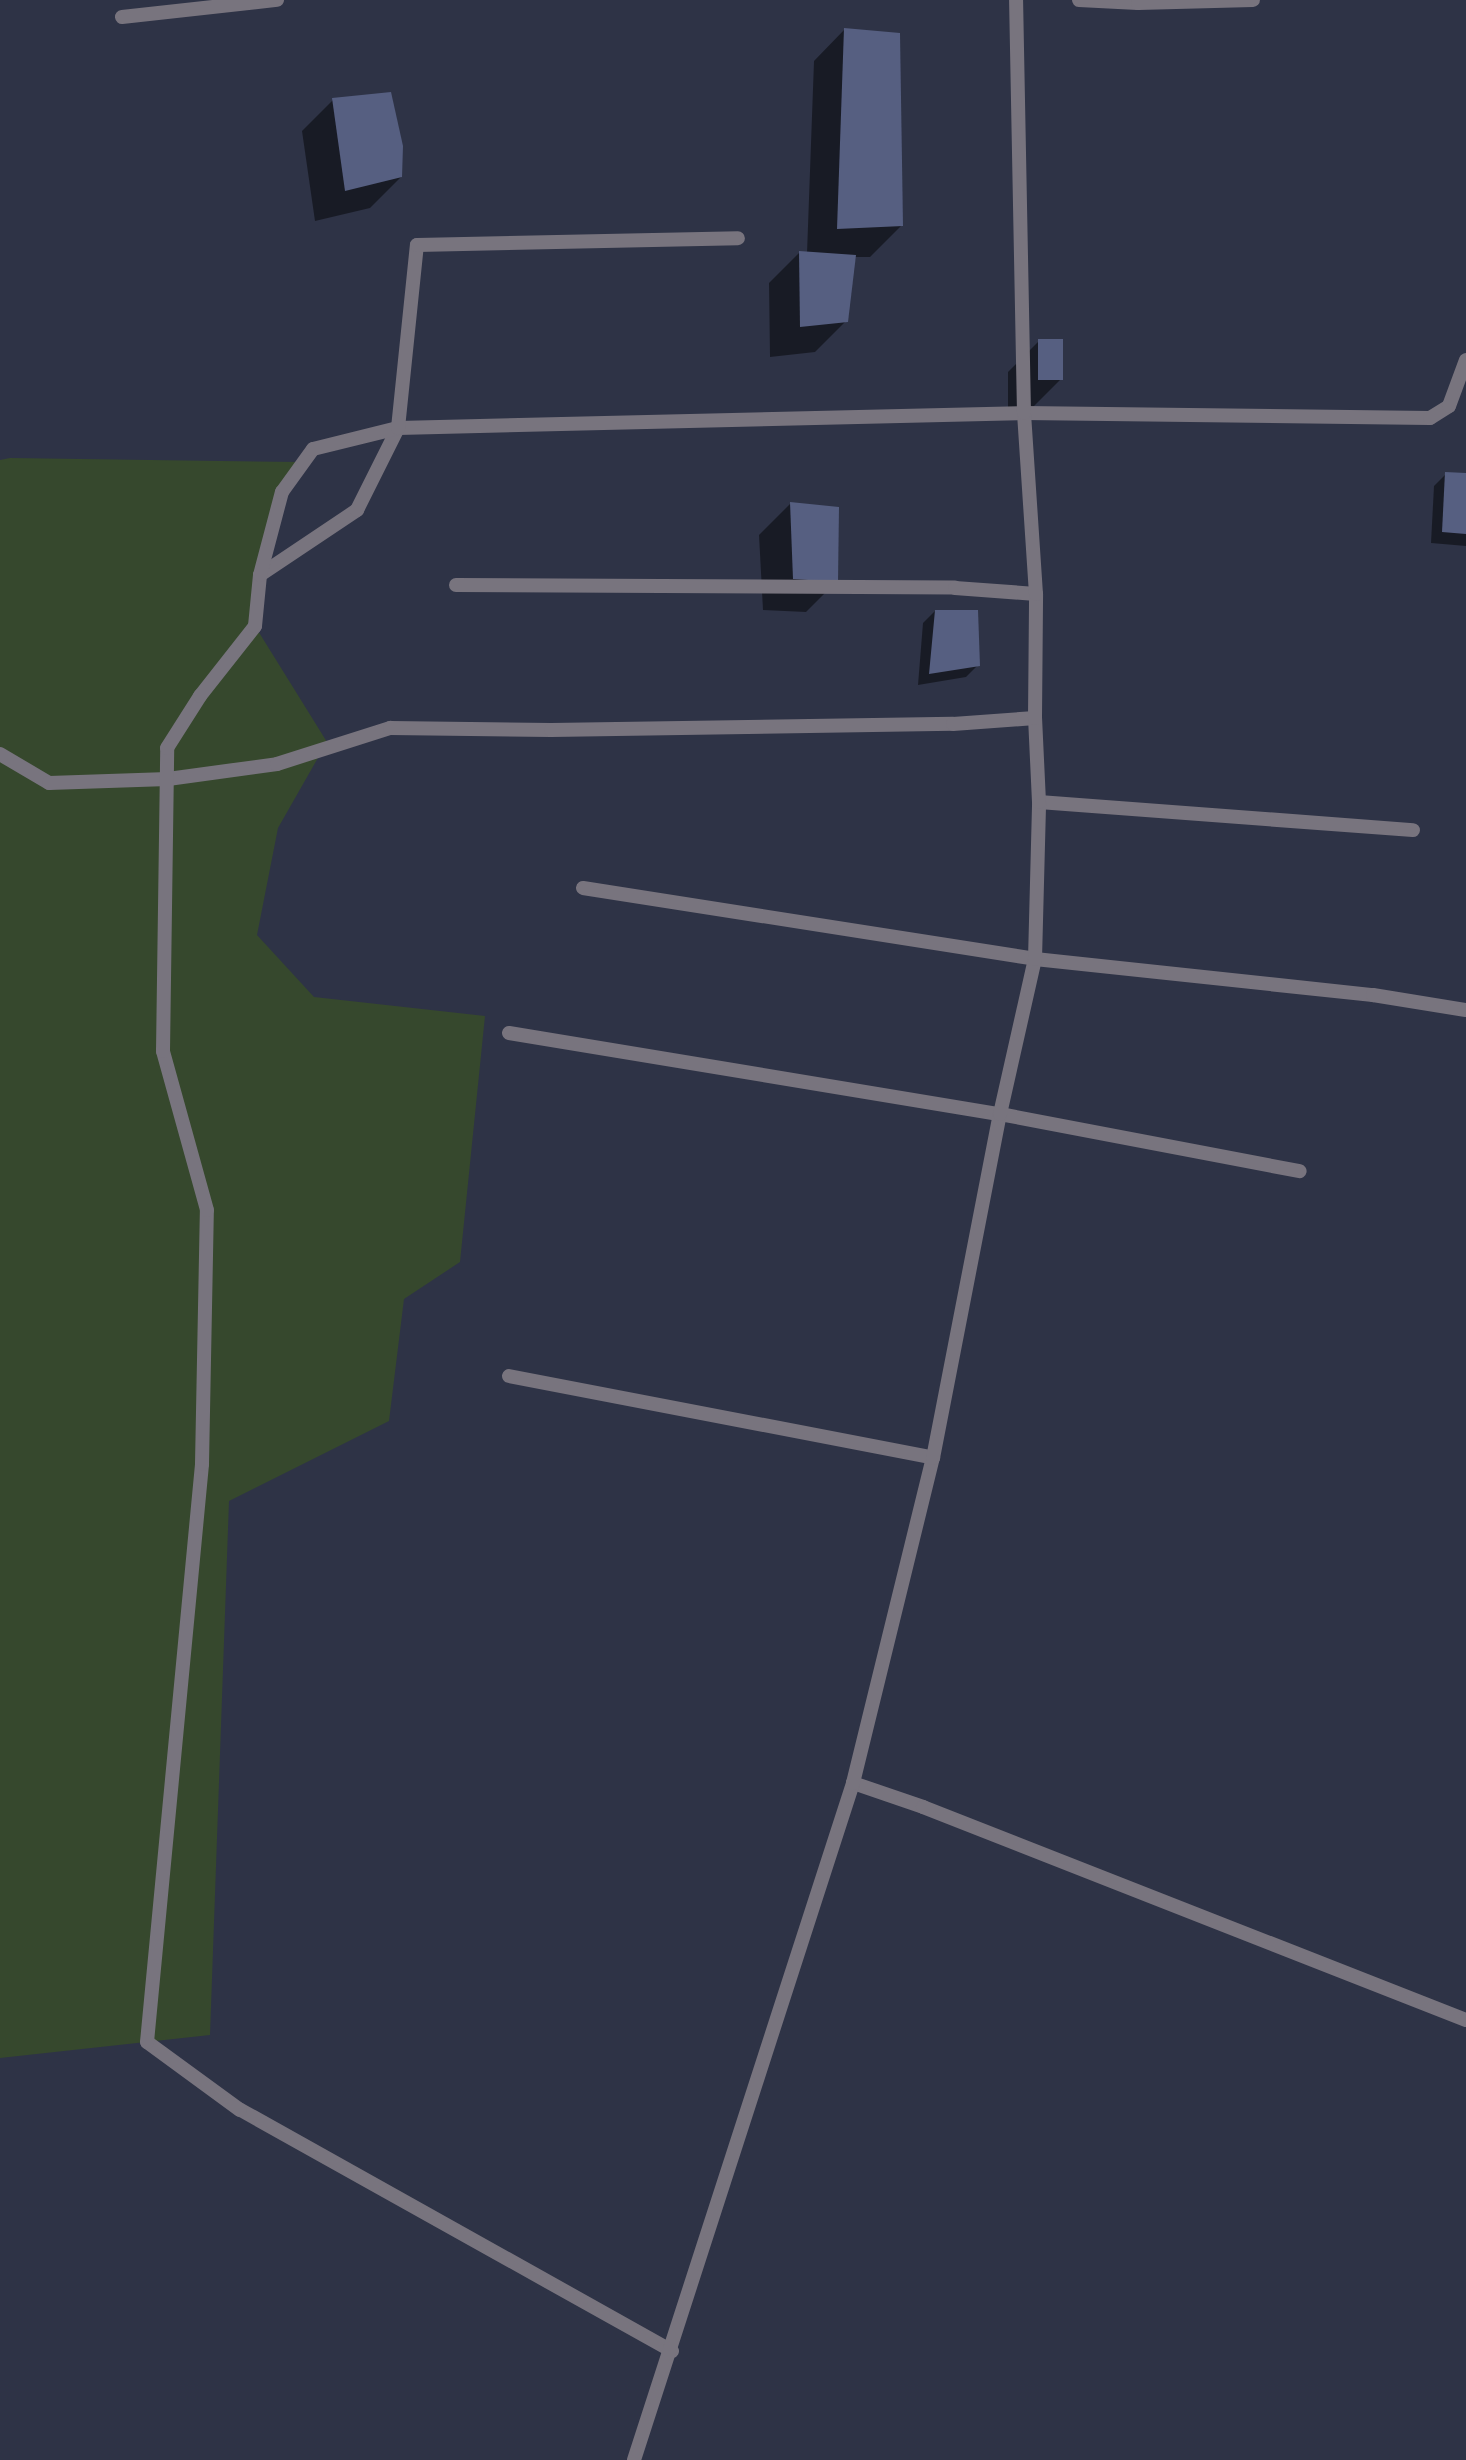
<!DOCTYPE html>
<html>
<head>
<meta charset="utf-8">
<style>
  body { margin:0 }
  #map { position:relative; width:1466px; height:2460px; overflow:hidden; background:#2e3346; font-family:Lato,sans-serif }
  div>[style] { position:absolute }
  .green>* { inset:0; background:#36482d }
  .shadow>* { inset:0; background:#0007 }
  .building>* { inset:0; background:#565f81; transform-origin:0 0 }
  .minor>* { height:14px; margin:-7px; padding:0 7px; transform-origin:7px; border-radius:7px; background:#78747e }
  span { translate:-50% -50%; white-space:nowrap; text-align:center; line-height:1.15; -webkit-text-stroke:5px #191b24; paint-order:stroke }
</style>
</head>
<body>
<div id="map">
  <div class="green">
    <div style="clip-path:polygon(10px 458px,299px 462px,282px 492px,255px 626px,327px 742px,278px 828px,257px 935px,314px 997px,485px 1016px,460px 1262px,404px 1299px,389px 1421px,229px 1501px,210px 2035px,0 2058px,0 460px)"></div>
  </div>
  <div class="shadow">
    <div style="clip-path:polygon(844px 30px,901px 226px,870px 257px,854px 257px,846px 321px,815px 352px,770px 357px,769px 283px,800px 252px,807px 253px,814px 61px)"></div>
    <div style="clip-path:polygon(333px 100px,401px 177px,370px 208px,315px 221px,302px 131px)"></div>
    <div style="clip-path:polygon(1039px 341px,1060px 380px,1029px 411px,1008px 411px,1008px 372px)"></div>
    <div style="clip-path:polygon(1446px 474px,1466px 475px,1466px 546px,1431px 543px,1434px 486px)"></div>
    <div style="clip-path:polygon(790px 504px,837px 581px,806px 612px,763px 610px,759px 535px)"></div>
    <div style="clip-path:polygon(935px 611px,978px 665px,966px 677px,918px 685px,923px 623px)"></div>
  </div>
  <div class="building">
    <div style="clip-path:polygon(844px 28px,900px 33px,903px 226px,837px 229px)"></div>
    <div style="clip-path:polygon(391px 92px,403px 146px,402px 177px,345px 191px,332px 98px)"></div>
    <div style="clip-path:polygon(799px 251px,856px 255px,848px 322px,800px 327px)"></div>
    <div style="left:1038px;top:339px;width:25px;height:41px"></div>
    <div style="clip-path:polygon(1445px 472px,1466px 473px,1466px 534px,1442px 532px)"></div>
    <div style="clip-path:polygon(790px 502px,839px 507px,838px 582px,793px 579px)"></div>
    <div style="clip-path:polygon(935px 610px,978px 610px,980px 666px,929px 674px)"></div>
  </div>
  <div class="minor">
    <div style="left:1079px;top:0;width:59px;rotate:2.9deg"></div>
    <div style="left:1138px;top:3px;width:115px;rotate:-1.5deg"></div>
    <div style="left:122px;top:17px;width:156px;rotate:-6.3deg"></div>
    <div style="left:260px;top:575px;width:117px;rotate:-33.8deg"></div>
    <div style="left:357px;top:510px;width:92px;rotate:-63.4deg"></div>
    <div style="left:398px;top:428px;width:626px;rotate:-1.37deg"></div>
    <div style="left:1024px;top:413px;width:406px;rotate:0.7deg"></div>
    <div style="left:1430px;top:418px;width:22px;rotate:-32deg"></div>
    <div style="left:1449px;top:406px;width:49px;rotate:-69.7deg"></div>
    <div style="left:456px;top:585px;width:499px;rotate:0.3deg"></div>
    <div style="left:955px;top:588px;width:81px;rotate:4.2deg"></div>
    <div style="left:0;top:754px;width:57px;rotate:30.6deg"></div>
    <div style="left:49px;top:783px;width:119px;rotate:-1.9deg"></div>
    <div style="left:168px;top:779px;width:110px;rotate:-7.8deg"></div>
    <div style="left:277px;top:764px;width:119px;rotate:-17.7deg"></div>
    <div style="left:390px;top:728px;width:161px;rotate:0.7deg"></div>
    <div style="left:551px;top:730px;width:402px;rotate:-0.9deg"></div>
    <div style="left:953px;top:724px;width:82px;rotate:-4.2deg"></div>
    <div style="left:1039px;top:802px;width:375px;rotate:4.3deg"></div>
    <div style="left:583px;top:888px;width:458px;rotate:8.9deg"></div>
    <div style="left:1035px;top:959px;width:340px;rotate:6.1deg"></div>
    <div style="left:1373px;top:995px;width:94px;rotate:9.2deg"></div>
    <div style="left:509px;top:1033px;width:498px;rotate:9.4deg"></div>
    <div style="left:1000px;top:1114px;width:305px;rotate:10.8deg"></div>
    <div style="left:509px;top:1376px;width:432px;rotate:10.9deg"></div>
    <div style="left:853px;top:1783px;width:74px;rotate:18.9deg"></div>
    <div style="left:923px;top:1807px;width:583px;rotate:21.42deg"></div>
    <div style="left:672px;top:2351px;width:495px;rotate:-150.8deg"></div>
    <div style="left:240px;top:2110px;width:115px;rotate:-143.8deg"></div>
    <div style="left:147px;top:2042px;width:581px;rotate:-84.56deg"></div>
    <div style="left:202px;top:1464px;width:254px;rotate:-88.9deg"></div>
    <div style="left:207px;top:1210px;width:165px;rotate:-105.5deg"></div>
    <div style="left:163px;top:1051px;width:303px;rotate:-89.2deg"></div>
    <div style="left:167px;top:748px;width:62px;rotate:-57.6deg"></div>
    <div style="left:200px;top:696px;width:89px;rotate:-51.8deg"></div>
    <div style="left:255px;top:626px;width:51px;rotate:-84.4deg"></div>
    <div style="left:260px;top:575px;width:86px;rotate:-75.2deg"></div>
    <div style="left:282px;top:492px;width:53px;rotate:-54.2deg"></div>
    <div style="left:313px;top:449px;width:88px;rotate:-13.9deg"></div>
    <div style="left:398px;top:428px;width:184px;rotate:-84.1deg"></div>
    <div style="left:417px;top:245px;width:321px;rotate:-1.2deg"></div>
    <div style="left:634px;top:2460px;width:712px;rotate:-72.07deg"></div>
    <div style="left:853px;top:1783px;width:335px;rotate:-76.2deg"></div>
    <div style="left:933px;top:1458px;width:350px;rotate:-79deg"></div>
    <div style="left:1000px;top:1114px;width:159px;rotate:-77.3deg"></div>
    <div style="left:1035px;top:959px;width:157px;rotate:-88.5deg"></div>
    <div style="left:1039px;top:802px;width:84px;rotate:-92.7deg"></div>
    <div style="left:1035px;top:718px;width:124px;rotate:-89.5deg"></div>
    <div style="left:1036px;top:594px;width:181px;rotate:-93.8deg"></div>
    <div style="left:1024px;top:413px;width:413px;rotate:-91.1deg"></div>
  </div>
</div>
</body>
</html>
